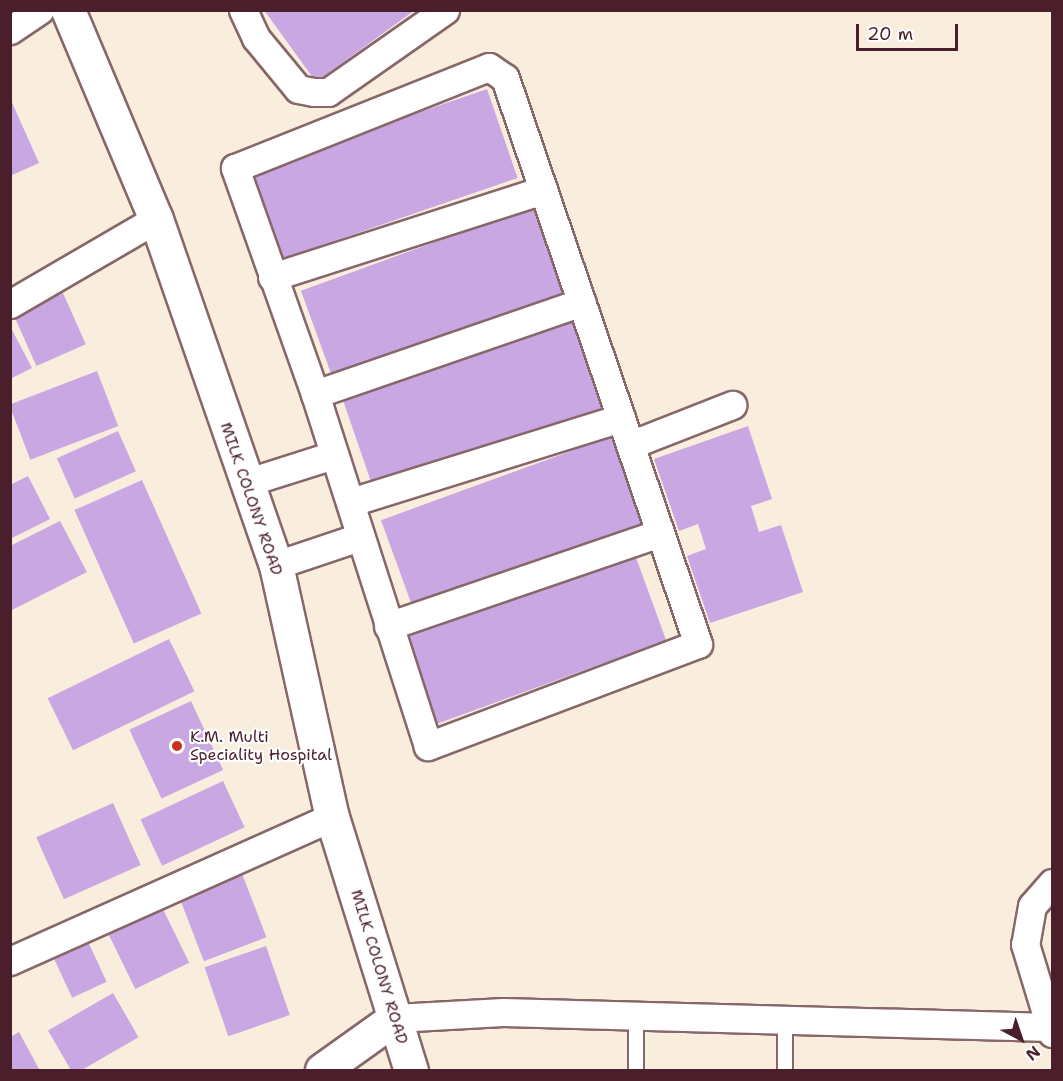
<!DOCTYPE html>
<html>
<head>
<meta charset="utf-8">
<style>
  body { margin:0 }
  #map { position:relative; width:1063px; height:1081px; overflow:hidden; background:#f9eddd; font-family:"Shantell Sans",sans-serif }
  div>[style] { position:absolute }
  .building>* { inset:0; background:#c9a7e3; transform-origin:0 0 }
  .roads { filter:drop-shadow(2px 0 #876769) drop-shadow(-2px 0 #876769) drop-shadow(0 2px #876769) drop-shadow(0 -2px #876769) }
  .service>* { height:14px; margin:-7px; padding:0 7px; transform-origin:7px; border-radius:7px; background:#fff }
  .minor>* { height:27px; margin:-13.5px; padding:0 13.5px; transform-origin:13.5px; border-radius:13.5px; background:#fff }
  .tertiary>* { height:33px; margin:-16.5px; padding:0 16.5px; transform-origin:16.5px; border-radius:16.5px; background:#fff }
  .secondary>* { height:33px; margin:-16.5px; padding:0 16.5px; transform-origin:16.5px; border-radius:16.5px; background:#fff }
  .dots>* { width:16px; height:16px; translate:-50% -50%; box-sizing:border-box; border:3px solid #fff; border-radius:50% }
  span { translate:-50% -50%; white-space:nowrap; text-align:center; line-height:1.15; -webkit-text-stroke:4.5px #fff; paint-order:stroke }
  .street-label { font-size:16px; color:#4a1f2b }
  .poi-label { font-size:16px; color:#4a1f2b }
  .left { translate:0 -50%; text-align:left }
  .frame { position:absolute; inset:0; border:12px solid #4a1f2b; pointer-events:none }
  .north { position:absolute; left:991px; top:1009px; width:60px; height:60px; -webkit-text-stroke:4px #fff; paint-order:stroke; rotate:140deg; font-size:16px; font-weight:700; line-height:24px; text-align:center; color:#4a1f2b }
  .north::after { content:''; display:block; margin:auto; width:21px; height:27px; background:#4a1f2b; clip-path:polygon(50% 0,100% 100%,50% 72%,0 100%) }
  .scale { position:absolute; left:856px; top:24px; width:102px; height:27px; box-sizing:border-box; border:3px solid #4a1f2b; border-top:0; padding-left:8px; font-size:18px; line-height:21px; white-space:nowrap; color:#4a1f2b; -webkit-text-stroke:4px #fff; paint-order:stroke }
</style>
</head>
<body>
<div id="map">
  <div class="building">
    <div style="clip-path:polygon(264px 10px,415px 10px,316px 82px)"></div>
    <div style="left:487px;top:89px;width:94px;height:249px;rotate:71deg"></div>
    <div style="clip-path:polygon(10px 98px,39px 163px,10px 176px)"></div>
    <div style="left:534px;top:206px;width:94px;height:248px;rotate:70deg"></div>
    <div style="left:63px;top:293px;width:56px;height:54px;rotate:66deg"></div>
    <div style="left:578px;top:318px;width:94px;height:249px;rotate:71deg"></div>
    <div style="clip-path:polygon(10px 326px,32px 368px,10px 379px)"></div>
    <div style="left:97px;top:371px;width:59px;height:94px;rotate:69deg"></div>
    <div style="clip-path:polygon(748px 426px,772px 499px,751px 506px,759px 532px,781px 525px,803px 592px,710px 623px,687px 556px,706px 549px,698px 524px,679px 531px,654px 459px)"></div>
    <div style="left:118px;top:431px;width:44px;height:67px;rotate:66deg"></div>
    <div style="left:615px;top:435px;width:95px;height:249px;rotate:70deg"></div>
    <div style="clip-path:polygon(28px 476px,50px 519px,10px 539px,10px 485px)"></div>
    <div style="left:142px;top:480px;width:146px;height:74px;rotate:66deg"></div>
    <div style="clip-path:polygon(60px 521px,87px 572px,10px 611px,10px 546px)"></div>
    <div style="left:634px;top:552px;width:94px;height:248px;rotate:70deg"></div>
    <div style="left:169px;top:639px;width:58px;height:135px;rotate:64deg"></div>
    <div style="left:191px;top:701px;width:76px;height:68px;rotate:65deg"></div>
    <div style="left:223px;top:781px;width:51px;height:91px;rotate:65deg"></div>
    <div style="left:113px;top:803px;width:68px;height:84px;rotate:66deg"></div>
    <div style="left:241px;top:871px;width:71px;height:67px;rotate:69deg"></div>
    <div style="left:162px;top:907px;width:62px;height:60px;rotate:64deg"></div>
    <div style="left:83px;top:931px;width:56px;height:38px;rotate:65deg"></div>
    <div style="left:266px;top:946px;width:73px;height:65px;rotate:71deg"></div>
    <div style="left:113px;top:993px;width:51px;height:75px;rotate:60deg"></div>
    <div style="clip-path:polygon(19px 1032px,39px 1069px,36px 1070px,10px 1070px,10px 1037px)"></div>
  </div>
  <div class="roads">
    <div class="service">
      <div style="left:636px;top:1019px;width:51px;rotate:90deg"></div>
      <div style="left:785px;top:1023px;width:47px;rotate:90deg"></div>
    </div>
    <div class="minor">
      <div style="left:243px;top:10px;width:31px;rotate:65deg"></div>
      <div style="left:256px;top:38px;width:66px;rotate:50.5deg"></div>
      <div style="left:298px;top:89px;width:16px;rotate:11deg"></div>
      <div style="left:314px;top:92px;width:14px"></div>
      <div style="left:328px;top:92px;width:143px;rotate:-35deg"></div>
      <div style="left:10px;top:30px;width:36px;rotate:-34deg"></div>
      <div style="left:489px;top:67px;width:19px;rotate:35deg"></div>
      <div style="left:505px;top:78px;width:598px;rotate:71.17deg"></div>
      <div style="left:698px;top:644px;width:289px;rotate:159.3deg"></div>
      <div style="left:428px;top:746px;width:370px;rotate:-107.8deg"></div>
      <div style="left:315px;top:394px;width:240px;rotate:-109.5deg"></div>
      <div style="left:235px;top:168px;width:273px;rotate:-21.7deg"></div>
      <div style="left:272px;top:277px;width:285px;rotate:-17.8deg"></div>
      <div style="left:10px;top:304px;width:169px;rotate:-30.2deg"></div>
      <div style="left:315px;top:394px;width:282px;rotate:-19deg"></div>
      <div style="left:630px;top:445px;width:110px;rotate:-21.4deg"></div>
      <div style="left:245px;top:483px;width:89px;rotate:-17.6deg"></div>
      <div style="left:351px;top:502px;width:283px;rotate:-17.3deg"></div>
      <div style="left:276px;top:565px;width:88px;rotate:-18.6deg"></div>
      <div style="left:388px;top:626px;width:287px;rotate:-18.9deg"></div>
      <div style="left:1052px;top:883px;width:30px;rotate:131deg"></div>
      <div style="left:1032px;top:906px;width:39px;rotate:100deg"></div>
      <div style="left:1025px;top:944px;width:93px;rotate:73.1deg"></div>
      <div style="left:10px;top:961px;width:353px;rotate:-24.1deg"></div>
      <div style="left:395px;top:1018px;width:108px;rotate:-3.2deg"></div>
      <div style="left:503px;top:1012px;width:547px;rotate:1.57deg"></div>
    </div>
    <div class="tertiary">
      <div style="left:322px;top:1070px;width:90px;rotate:-35.5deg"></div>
    </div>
    <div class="secondary">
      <div style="left:68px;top:10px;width:227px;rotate:67.2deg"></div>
      <div style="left:156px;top:219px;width:366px;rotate:70.9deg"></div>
      <div style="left:276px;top:565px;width:258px;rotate:77.5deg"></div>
      <div style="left:332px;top:817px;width:265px;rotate:72.7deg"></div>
    </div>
  </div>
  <div class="dots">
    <div style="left:177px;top:746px;background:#c8321e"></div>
  </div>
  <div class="street-label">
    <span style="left:251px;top:499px;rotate:71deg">MILK COLONY ROAD</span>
    <span style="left:379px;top:967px;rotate:73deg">MILK COLONY ROAD</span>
  </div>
  <div class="poi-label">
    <span class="left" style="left:190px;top:746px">K.M. Multi<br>Speciality Hospital</span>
  </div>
  <div class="frame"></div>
  <div class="north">N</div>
  <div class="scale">20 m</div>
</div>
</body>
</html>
